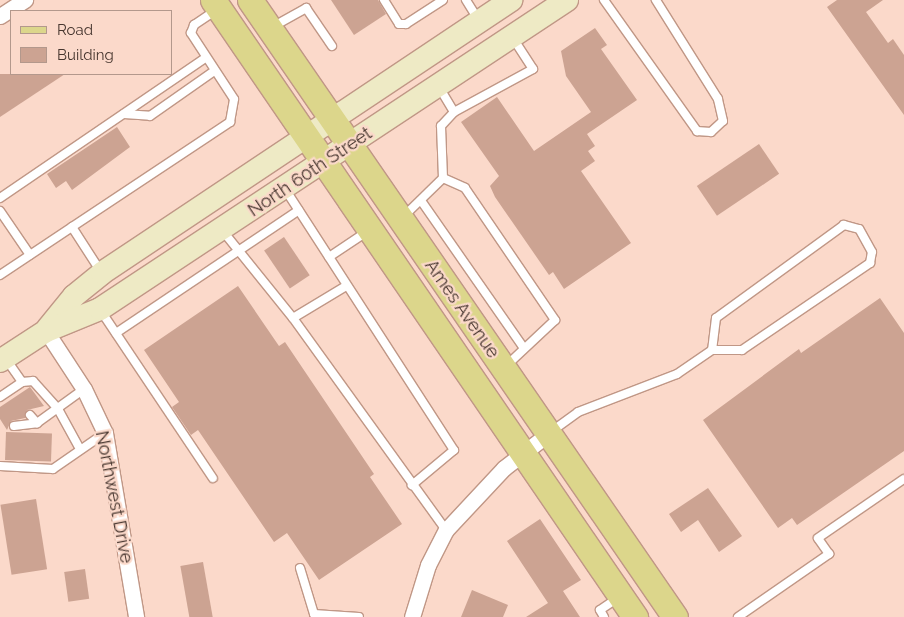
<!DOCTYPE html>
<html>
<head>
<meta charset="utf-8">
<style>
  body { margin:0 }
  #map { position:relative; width:904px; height:617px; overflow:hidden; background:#fbd9ca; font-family:Raleway,sans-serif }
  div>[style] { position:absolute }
  .building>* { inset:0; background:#cca392; transform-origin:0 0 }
  .roads { filter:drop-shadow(1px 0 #c09786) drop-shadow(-1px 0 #c09786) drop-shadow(0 1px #c09786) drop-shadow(0 -1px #c09786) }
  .service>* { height:8px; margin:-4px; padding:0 4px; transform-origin:4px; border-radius:4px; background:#fff }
  .minor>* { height:15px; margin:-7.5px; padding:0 7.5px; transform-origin:7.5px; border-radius:7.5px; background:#fff }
  .secondary>* { height:22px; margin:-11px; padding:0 11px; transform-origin:11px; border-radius:11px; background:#eeeac5 }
  .primary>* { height:25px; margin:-12.5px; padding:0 12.5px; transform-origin:12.5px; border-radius:12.5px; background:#dcd68b }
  span { translate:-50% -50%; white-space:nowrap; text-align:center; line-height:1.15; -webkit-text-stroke:4.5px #fbd9ca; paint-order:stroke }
  .street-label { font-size:18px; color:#47362f }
  .legend { position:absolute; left:10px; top:10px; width:162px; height:65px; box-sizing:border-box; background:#fbd9ca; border:1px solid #b3988c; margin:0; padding:6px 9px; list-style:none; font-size:15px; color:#47362f }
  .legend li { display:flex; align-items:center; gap:10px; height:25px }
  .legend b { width:25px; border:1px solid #b3988c }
</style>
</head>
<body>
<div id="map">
  <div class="building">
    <div style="clip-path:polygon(331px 0,378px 0,386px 14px,354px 35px)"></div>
    <div style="clip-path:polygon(837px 0,883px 0,866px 12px,888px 43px,893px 39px,904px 55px,904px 115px,827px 7px)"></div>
    <div style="clip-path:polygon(595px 28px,607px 45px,601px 49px,637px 100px,587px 134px,595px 146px,588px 151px,595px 161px,581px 171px,631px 243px,564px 289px,553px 272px,549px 275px,495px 197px,490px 186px,499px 176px,461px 122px,497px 97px,534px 151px,591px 112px,566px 76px,561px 51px)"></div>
    <div style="clip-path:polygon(0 74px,65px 74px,0 117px)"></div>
    <div style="clip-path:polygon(117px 127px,130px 147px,72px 190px,66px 181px,56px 188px,47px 174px)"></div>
    <div style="left:759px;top:144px;width:36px;height:75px;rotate:56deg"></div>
    <div style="left:284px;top:237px;width:46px;height:24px;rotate:56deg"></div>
    <div style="clip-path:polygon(238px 286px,279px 346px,285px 342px,374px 474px,370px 477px,402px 524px,319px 580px,287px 533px,274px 542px,198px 430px,191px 435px,172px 407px,179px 402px,144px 350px)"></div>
    <div style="clip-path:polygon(880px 298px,904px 333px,904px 451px,797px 525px,792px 518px,778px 528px,703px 420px,799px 349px,801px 353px)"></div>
    <div style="clip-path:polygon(30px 387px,44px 406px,27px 410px,25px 418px,11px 421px,7px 430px,0 419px,0 407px)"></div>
    <div style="left:6px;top:432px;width:46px;height:28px;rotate:2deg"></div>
    <div style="clip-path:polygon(708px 488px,742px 536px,719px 552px,698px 520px,681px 532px,669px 514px)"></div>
    <div style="left:36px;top:499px;width:71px;height:36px;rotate:81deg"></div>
    <div style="clip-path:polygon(540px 519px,581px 580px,563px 591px,580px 617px,526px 617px,548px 603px,507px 541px)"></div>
    <div style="left:203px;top:562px;width:56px;height:23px;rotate:80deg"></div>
    <div style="left:85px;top:569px;width:30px;height:21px;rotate:82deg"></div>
    <div style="clip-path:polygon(472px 590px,508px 605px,503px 617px,461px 617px)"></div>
  </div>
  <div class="roads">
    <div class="service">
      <div style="left:384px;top:0;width:28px;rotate:58deg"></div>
      <div style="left:399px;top:24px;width:7px"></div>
      <div style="left:406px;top:24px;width:44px;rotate:-33deg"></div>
      <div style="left:466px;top:0;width:22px;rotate:58deg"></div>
      <div style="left:604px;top:0;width:161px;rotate:54.6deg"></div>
      <div style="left:697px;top:131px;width:14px;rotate:4deg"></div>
      <div style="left:711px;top:132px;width:16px;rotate:-43deg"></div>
      <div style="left:723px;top:121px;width:23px;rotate:-103deg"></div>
      <div style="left:718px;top:99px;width:117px;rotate:-122.1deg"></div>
      <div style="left:274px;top:26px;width:37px;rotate:-29deg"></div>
      <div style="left:306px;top:8px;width:46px;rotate:55.6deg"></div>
      <div style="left:454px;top:112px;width:90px;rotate:-28.6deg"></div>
      <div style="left:533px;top:69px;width:37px;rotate:-123deg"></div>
      <div style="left:124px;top:114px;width:26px;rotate:4deg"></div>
      <div style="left:150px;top:116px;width:78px;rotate:-35.1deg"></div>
      <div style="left:443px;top:178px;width:24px;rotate:24deg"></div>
      <div style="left:465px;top:188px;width:160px;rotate:55.7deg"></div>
      <div style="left:555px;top:320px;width:66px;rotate:136.8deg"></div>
      <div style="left:285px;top:189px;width:311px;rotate:57.1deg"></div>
      <div style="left:454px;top:450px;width:55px;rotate:140.2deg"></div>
      <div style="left:0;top:198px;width:248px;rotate:-34.3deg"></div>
      <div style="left:422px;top:202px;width:177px;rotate:55.1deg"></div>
      <div style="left:0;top:211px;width:53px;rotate:55.7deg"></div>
      <div style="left:404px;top:216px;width:54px;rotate:-44.3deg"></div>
      <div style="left:443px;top:178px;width:52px;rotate:-92.2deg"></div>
      <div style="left:441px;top:126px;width:19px;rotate:-47deg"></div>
      <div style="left:454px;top:112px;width:29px;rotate:-121deg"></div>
      <div style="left:72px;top:227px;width:190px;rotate:-33.6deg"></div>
      <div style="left:230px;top:122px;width:23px;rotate:-80deg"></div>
      <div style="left:234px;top:99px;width:79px;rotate:-123.1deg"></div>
      <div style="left:191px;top:33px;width:9px;rotate:-69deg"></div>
      <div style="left:194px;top:25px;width:27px;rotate:-34deg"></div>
      <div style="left:222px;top:230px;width:113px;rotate:51.1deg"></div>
      <div style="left:293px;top:318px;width:261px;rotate:54.2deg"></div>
      <div style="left:329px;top:257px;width:47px;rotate:-33.7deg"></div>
      <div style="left:0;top:275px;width:87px;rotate:-33.7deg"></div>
      <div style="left:72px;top:227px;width:54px;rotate:57.2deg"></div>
      <div style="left:101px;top:311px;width:201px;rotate:56.2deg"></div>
      <div style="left:293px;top:318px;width:62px;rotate:-31.1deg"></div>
      <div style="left:116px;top:333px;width:220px;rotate:-33.9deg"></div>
      <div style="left:6px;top:359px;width:28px;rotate:55deg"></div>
      <div style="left:0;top:397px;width:27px;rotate:-34deg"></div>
      <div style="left:22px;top:382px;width:11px;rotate:-5deg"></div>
      <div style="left:33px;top:381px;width:38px;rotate:48deg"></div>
      <div style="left:58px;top:409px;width:46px;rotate:61.2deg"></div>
      <div style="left:30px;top:415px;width:11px;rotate:49deg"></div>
      <div style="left:14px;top:426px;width:23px;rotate:-7deg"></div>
      <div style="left:37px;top:423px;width:58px;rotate:-35.9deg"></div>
      <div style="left:552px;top:431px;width:32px;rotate:-36deg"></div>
      <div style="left:578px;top:412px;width:106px;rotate:-21deg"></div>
      <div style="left:677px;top:374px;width:42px;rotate:-34.4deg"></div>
      <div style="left:712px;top:350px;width:30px"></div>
      <div style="left:742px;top:350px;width:155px;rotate:-34.2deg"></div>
      <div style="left:870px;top:263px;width:11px;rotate:-80deg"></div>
      <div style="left:872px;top:252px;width:26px;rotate:-119deg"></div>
      <div style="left:859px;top:229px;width:16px;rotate:-165deg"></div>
      <div style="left:844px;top:225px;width:158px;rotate:144deg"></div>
      <div style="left:716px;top:318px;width:32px;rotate:97deg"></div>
      <div style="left:0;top:466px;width:53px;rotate:3.2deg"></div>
      <div style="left:53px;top:469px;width:63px;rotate:-34.7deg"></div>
      <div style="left:300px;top:568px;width:48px;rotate:73.1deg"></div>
      <div style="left:314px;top:614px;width:45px;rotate:3.8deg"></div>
      <div style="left:604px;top:617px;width:8px;rotate:-120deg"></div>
      <div style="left:600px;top:610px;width:23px;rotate:-34deg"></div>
      <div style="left:738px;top:617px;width:111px;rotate:-34.7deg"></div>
      <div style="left:829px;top:554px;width:19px;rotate:-125deg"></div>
      <div style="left:818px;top:538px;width:104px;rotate:-34.5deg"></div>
    </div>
    <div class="minor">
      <div style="left:0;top:16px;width:30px;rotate:-33deg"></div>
      <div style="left:46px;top:331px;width:69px;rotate:56.8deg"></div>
      <div style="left:84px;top:389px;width:49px;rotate:64.5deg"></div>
      <div style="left:105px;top:433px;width:187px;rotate:80.4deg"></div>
      <div style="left:412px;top:617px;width:54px;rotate:-72.9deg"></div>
      <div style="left:428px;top:565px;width:39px;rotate:-63deg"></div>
      <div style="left:446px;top:530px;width:85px;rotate:-46.9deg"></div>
      <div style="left:504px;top:468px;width:56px;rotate:-37.7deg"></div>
    </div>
    <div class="secondary">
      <div style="left:48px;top:328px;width:41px;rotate:-50.9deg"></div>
      <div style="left:74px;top:296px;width:36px;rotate:-39deg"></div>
      <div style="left:102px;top:273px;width:492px;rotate:-33.7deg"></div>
      <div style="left:0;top:361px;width:55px;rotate:-33.1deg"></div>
      <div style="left:46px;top:331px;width:58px;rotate:-22.2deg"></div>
      <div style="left:100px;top:309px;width:560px;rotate:-33.49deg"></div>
    </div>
    <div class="primary">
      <div style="left:213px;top:0;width:748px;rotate:55.63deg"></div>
      <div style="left:250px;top:0;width:749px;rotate:55.44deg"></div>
    </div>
  </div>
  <div class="street-label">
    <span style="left:310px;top:172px;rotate:-34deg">North 60th Street</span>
    <span style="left:462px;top:309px;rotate:55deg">Ames Avenue</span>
    <span style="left:114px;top:497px;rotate:79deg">Northwest Drive</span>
  </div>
  <ul class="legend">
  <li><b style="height:6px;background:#dcd68b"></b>Road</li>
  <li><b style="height:14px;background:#cca392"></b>Building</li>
  </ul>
</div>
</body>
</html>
